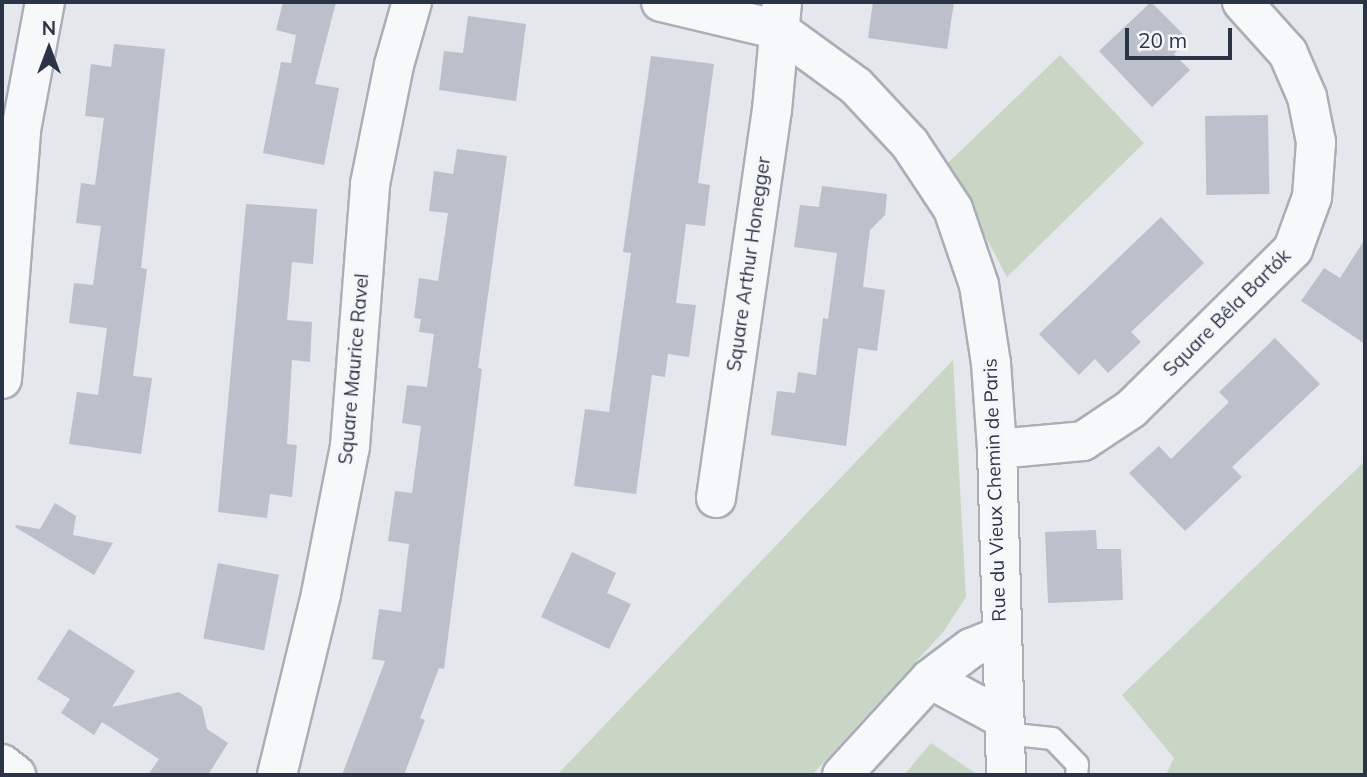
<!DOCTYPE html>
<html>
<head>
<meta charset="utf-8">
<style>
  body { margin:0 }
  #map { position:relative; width:1367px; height:777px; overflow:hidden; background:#e4e7ec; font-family:Mulish,sans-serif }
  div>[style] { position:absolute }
  .green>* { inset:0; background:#c9d6c5 }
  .building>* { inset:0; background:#bbc0ca; transform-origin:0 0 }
  .roads { filter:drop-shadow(2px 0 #a9aeb7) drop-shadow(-2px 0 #a9aeb7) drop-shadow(0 2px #a9aeb7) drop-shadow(0 -2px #a9aeb7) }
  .service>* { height:21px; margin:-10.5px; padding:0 10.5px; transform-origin:10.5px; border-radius:10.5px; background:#f7f8fa }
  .minor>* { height:38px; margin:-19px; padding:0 19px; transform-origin:19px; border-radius:19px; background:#f7f8fa }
  .tertiary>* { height:38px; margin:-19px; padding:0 19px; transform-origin:19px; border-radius:19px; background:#f7f8fa }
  span { translate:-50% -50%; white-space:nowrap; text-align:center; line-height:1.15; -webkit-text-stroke:6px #f4f6f9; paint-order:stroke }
  .street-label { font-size:19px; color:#2b3445 }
  .frame { position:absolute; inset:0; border:4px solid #2b3445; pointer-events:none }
  .north { position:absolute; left:14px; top:14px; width:70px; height:70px; -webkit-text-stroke:5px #f4f6f9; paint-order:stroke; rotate:0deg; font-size:19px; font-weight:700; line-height:28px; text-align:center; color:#2b3445 }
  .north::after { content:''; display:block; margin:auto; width:24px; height:32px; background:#2b3445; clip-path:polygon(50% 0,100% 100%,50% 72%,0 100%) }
  .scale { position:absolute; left:1125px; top:28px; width:107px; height:32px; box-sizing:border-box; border:4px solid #2b3445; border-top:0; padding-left:9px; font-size:21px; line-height:24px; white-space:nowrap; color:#2b3445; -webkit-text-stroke:5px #f4f6f9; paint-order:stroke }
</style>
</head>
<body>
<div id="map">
  <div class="green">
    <div style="clip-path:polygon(1060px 55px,1144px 143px,1007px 277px,947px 164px)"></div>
    <div style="clip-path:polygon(953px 360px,966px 597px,944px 631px,812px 775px,557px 775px)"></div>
    <div style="clip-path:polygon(1365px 461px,1365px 775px,1166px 775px,1174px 758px,1122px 695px)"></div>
    <div style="clip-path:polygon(931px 743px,978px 775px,904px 775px)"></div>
  </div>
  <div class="building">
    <div style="clip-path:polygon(283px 2px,336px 2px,315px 84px,339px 88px,324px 165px,263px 153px,281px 62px,291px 63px,296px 35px,276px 30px)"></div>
    <div style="clip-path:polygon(873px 2px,954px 2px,947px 49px,868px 38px)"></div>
    <div style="clip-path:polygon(1151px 2px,1188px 39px,1174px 54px,1190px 70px,1152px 107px,1099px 51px)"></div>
    <div style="clip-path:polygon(468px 16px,526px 24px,516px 101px,439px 90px,444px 51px,463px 53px)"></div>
    <div style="clip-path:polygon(114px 44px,165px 49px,141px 268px,147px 269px,133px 376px,152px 378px,141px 454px,69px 444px,77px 392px,98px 395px,107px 328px,69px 323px,74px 283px,93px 285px,101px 226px,76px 223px,81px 183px,95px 185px,104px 118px,85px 116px,91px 64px,111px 67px)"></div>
    <div style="clip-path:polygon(651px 56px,714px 64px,698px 183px,710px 185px,705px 226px,686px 224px,676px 303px,696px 305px,689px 357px,668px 354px,665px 377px,652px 375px,636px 494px,574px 486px,585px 409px,609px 412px,631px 253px,623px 252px)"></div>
    <div style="left:1268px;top:115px;width:79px;height:63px;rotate:89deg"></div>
    <div style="clip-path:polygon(457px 149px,507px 156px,478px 368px,482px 369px,444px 669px,439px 668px,420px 718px,425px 720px,404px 775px,342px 775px,385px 661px,372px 659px,379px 609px,401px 612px,409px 544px,388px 541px,395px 491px,412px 493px,421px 426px,402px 423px,407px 385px,427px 387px,434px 334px,419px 332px,421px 319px,414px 318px,419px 278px,438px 281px,448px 213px,429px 211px,434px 171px,453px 174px)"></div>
    <div style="clip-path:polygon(822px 186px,887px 194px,885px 215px,870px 230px,863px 287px,885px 290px,877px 351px,858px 348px,846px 446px,771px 435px,777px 391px,795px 393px,798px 372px,816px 375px,823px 318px,828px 319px,837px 253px,794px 247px,800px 205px,819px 207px)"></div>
    <div style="clip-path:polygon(246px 204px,317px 209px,313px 264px,292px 262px,287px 320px,312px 322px,310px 362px,292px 360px,287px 444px,297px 445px,292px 497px,270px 494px,267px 518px,218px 512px)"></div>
    <div style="clip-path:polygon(1161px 217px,1204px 263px,1131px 332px,1141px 342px,1108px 373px,1095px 359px,1079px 375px,1039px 334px)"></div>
    <div style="clip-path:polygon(1365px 239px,1365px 344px,1301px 301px,1324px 268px,1340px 278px)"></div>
    <div style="clip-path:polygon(1275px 338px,1320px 384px,1232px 467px,1242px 477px,1185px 531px,1129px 473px,1159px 446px,1171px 459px,1229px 402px,1219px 392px)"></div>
    <div style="clip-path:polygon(55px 503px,76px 516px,73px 535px,113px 543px,94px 575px,15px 527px,16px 525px,40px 529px)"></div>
    <div style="clip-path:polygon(1096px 530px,1097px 549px,1121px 549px,1123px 600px,1048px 603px,1045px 532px)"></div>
    <div style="clip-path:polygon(572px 552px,616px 573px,607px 593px,631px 604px,609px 649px,541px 617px)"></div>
    <div style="left:218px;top:563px;width:62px;height:77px;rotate:11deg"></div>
    <div style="clip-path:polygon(69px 629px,135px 671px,112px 707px,179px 692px,202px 707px,207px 729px,228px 743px,208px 775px,148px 775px,159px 759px,102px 722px,94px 735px,61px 713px,70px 699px,37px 679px)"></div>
  </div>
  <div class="roads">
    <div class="service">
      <div style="left:1004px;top:733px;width:48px;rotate:5.9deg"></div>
      <div style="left:1052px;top:738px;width:36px;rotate:46deg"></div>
      <div style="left:1077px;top:764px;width:11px;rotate:95deg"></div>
    </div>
    <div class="minor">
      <div style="left:661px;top:2px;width:121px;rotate:13.3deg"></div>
      <div style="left:2px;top:379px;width:250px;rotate:-85.6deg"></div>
      <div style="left:21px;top:130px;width:130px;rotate:-79.4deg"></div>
      <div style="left:997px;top:449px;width:86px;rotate:-5.3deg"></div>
      <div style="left:1083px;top:441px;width:58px;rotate:-33.7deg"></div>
      <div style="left:1131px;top:409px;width:228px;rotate:-44.6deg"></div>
      <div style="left:1293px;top:249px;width:55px;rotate:-69.9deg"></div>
      <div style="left:1312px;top:197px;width:55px;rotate:-85.8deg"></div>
      <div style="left:1316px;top:142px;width:46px;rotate:-101.3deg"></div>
      <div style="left:1307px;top:97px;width:48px;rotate:-113.4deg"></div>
      <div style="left:1288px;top:53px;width:69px;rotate:-132deg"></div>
      <div style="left:716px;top:498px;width:392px;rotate:-81.8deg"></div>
      <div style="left:772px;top:110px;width:108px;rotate:-84.7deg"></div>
      <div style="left:930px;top:679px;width:82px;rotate:28.4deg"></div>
      <div style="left:2px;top:764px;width:18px;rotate:38deg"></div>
      <div style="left:277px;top:775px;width:186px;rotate:-76.3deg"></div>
      <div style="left:321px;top:594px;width:151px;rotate:-78.9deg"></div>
      <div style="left:350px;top:446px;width:263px;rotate:-85.6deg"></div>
      <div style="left:370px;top:184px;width:121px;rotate:-78.6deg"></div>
      <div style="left:394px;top:65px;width:66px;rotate:-74.1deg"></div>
      <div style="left:842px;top:775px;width:130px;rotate:-47.5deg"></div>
      <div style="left:930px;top:679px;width:51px;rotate:-37.1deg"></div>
      <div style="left:971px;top:648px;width:31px;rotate:-22deg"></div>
    </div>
    <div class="tertiary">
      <div style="left:779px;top:30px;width:95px;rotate:36deg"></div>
      <div style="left:856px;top:86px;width:79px;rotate:47deg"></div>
      <div style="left:910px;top:144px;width:78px;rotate:56.5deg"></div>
      <div style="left:953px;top:209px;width:80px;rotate:71.1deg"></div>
      <div style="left:979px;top:285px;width:79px;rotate:81.3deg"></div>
      <div style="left:991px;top:363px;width:86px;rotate:86deg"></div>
      <div style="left:997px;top:449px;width:326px;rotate:88.4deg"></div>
    </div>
  </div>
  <div class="street-label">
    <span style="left:749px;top:264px;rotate:-82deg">Square Arthur Honegger</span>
    <span style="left:1227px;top:313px;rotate:-45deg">Square Bêla Bartók</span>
    <span style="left:354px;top:369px;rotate:-85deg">Square Maurice Ravel</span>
    <span style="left:995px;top:490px;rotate:-92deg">Rue du Vieux Chemin de Paris</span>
  </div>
  <div class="frame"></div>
  <div class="north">N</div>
  <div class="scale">20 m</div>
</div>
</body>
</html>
